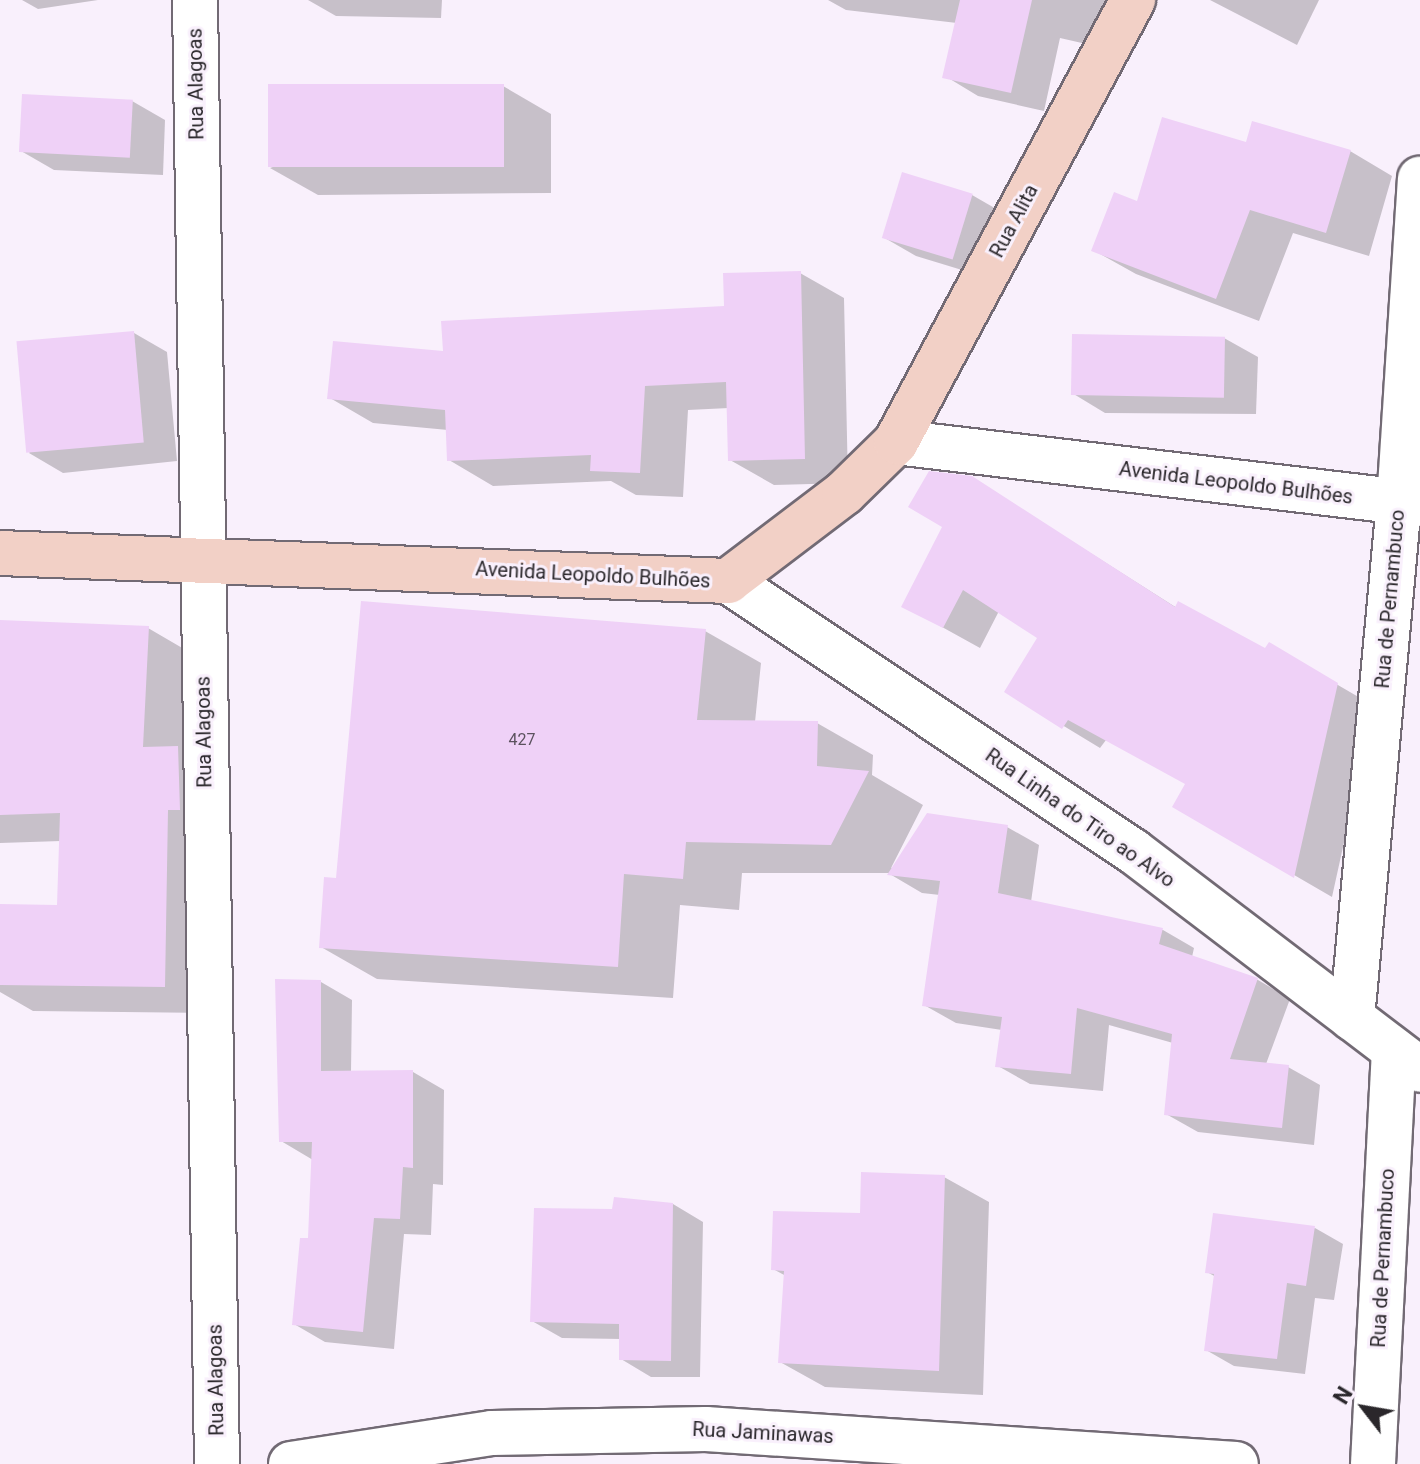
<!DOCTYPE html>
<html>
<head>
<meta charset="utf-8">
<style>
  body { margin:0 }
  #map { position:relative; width:1420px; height:1464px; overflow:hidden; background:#f9f0fc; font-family:Roboto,sans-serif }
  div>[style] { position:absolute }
  .shadow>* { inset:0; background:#0003 }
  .building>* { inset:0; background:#efd1f7; transform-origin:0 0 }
  .roads { filter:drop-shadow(2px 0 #726a74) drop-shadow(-2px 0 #726a74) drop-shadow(0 2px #726a74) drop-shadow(0 -2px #726a74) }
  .street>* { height:44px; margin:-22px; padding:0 22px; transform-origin:22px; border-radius:22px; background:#fff }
  .secondary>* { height:44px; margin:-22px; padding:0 22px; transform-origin:22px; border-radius:22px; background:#f2d0c6 }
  span { translate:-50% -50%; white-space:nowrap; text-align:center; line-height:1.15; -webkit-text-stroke:6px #f9f0fc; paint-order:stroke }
  .number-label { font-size:16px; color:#5b525e }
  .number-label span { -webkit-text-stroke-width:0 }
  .street-label { font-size:20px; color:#2a272b }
  .north { position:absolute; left:1324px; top:1368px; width:80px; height:80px; -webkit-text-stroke:6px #f9f0fc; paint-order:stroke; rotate:301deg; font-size:22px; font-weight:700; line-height:32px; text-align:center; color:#2a272b }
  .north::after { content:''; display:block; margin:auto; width:28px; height:36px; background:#2a272b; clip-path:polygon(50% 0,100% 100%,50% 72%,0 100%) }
</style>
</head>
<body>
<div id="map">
  <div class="shadow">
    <div style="clip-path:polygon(22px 0,98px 0,38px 9px)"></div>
    <div style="clip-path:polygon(308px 0,442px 0,441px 18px,336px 16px)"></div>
    <div style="clip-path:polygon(828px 0,1106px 0,1095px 46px,1060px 38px,1044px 111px,978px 96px,945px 76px,957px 23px,846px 10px)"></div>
    <div style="clip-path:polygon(1210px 0,1319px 0,1297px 45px)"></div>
    <div style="clip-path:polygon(503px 86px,551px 114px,551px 193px,318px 195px,270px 168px)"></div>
    <div style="clip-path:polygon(132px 101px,165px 120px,163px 175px,54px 170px,21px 151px)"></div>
    <div style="clip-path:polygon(1247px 144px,1350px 151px,1392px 176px,1369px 256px,1293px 233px,1259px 321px,1136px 274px,1093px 250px,1138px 204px)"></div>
    <div style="clip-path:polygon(972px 195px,1005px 214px,985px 277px,916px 256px,883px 237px)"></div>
    <div style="clip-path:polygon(800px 273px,844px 298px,848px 483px,774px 485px,730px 460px,729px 408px,688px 410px,683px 497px,636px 495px,611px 481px,493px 486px,449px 460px,448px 430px,373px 423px,330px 398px,445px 353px,726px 308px)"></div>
    <div style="clip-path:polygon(134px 333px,167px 352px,177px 461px,63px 473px,29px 453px)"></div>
    <div style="clip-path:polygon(1224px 338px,1258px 357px,1256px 414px,1105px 413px,1072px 393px)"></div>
    <div style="clip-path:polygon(972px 478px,1177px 608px,1266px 651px,1269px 645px,1374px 706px,1332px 897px,1175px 806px,1188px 784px,1106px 740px,1100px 748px,1006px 691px,1040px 638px,999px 611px,980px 648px,904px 606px)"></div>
    <div style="clip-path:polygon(0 622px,148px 628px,196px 656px,212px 1013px,33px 1011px,0 992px,0 906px,59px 907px,61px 841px,0 843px)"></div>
    <div style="clip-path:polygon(705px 631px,761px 663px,755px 722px,817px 723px,873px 755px,872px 775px,923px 805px,891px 868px,1007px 827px,1039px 845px,1031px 902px,1163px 930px,1194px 948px,1192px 957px,1258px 980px,1290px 999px,1266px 1064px,1288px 1067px,1320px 1085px,1314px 1145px,1198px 1132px,1166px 1114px,1173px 1043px,1109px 1025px,1103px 1091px,1030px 1084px,998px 1066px,1002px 1030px,956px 1023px,924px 1005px,940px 895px,922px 893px,888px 873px,742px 873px,739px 910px,680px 905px,673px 998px,377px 979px,321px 947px,338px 880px)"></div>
    <div style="clip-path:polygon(321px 982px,352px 1000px,351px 1073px,413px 1072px,444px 1090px,443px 1185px,433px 1184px,431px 1235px,404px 1234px,394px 1349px,325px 1342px,294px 1324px,310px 1241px,313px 1160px,281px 1141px)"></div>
    <div style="clip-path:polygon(944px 1177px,989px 1202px,983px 1395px,825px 1387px,780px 1362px,786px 1276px,773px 1269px,862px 1215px)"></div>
    <div style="clip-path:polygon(673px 1204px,703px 1222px,700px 1377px,651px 1377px,621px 1359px,621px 1339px,562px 1338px,532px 1321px,614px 1211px)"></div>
    <div style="clip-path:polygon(1315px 1228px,1343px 1244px,1334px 1300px,1315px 1298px,1305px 1374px,1234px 1366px,1206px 1350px,1216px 1277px,1207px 1272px)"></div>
  </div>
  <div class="building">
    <div style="clip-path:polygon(960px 0,1032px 0,1011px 93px,942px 78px)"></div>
    <div style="left:504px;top:84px;width:83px;height:236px;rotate:90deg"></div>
    <div style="left:22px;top:94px;width:111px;height:58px;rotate:3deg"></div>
    <div style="clip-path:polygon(1162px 117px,1246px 142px,1252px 121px,1351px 150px,1326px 233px,1250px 210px,1216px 299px,1091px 251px,1114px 192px,1137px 201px)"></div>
    <div style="left:902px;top:172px;width:74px;height:69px;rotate:17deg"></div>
    <div style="clip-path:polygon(801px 271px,805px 459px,728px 461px,726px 382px,645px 386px,640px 473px,590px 471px,591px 455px,447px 461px,445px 410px,327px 399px,333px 341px,443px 351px,441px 321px,724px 306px,723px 273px)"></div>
    <div style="left:134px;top:331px;width:112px;height:118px;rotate:85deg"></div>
    <div style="left:1072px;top:334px;width:153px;height:61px;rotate:1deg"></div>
    <div style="clip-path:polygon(929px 471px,972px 476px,1175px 607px,1178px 601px,1265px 648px,1269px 642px,1338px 683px,1294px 878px,1172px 807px,1185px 784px,1068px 720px,1062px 729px,1004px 692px,1037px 638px,963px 590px,943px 628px,901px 607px,942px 527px,908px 507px)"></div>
    <div style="clip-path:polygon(361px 601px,706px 629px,697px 720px,818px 721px,817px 766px,869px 771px,831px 845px,686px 842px,683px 879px,624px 874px,618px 967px,319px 948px,324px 877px,336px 878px)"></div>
    <div style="clip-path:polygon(0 620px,149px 626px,143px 747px,178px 746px,180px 810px,168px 810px,165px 987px,0 985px,0 904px,57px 905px,60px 813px,0 815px)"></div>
    <div style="clip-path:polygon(927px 813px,1008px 825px,998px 893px,1163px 928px,1159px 944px,1258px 978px,1230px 1059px,1289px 1065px,1282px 1128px,1164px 1115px,1172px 1034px,1077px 1008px,1071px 1074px,995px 1067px,1002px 1017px,922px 1006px,940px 881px,887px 875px)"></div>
    <div style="clip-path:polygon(275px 979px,321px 980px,321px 1071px,413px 1070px,413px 1168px,403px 1167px,400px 1219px,374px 1218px,363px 1332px,292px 1325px,300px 1238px,308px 1238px,312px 1142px,279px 1142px)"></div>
    <div style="clip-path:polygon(861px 1172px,945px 1175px,939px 1371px,778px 1363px,784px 1271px,771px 1270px,773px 1211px,860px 1213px)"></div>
    <div style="clip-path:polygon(614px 1197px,673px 1203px,671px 1361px,619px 1360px,619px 1324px,530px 1322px,534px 1208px,612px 1209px)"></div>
    <div style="clip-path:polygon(1213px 1213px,1315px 1226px,1306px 1286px,1287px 1283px,1277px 1359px,1204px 1351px,1214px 1274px,1205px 1273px)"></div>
  </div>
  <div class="roads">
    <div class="street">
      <div style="left:195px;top:0;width:1464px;rotate:89.14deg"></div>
      <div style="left:896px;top:442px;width:528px;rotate:6.75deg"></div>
      <div style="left:728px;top:581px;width:487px;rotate:33.7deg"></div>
      <div style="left:1133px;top:851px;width:361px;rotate:37.3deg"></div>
      <div style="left:1352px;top:1018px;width:517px;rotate:-84.79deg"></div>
      <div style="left:1399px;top:503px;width:325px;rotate:-86.3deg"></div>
      <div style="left:291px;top:1464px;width:203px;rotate:-8.8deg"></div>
      <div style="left:492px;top:1433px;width:214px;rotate:-1.1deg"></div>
      <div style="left:706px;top:1429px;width:531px;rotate:3.78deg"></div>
      <div style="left:1373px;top:1464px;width:414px;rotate:-87.1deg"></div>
    </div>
    <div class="secondary">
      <div style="left:0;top:553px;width:729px;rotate:2.2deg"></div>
      <div style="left:728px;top:581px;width:146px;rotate:-37.2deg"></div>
      <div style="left:844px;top:493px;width:73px;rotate:-44.4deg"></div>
      <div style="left:896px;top:442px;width:502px;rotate:-61.8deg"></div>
    </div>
  </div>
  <div class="number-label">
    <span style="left:522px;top:740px">427</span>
  </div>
  <div class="street-label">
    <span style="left:196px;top:84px;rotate:-91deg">Rua Alagoas</span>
    <span style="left:1014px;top:221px;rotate:-62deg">Rua Alita</span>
    <span style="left:1236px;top:483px;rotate:7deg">Avenida Leopoldo Bulhões</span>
    <span style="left:593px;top:575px;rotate:3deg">Avenida Leopoldo Bulhões</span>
    <span style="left:1390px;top:599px;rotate:-85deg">Rua de Pernambuco</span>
    <span style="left:204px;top:732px;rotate:-91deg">Rua Alagoas</span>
    <span style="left:1080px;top:818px;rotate:35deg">Rua Linha do Tiro ao Alvo</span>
    <span style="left:1383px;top:1258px;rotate:-87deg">Rua de Pernambuco</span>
    <span style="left:216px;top:1380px;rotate:-91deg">Rua Alagoas</span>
    <span style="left:763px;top:1433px;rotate:3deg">Rua Jaminawas</span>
  </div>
  <div class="north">N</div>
</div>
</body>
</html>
